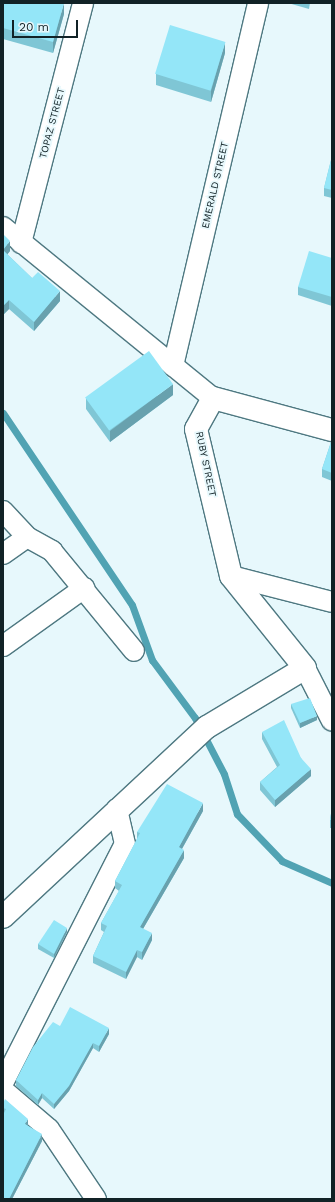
<!DOCTYPE html>
<html>
<head>
<meta charset="utf-8">
<style>
  body { margin:0 }
  #map { position:relative; width:335px; height:1202px; overflow:hidden; background:#e7f8fc; font-family:"Work Sans",sans-serif }
  div>[style] { position:absolute }
  .stream>* { height:7px; margin:-3.5px; padding:0 3.5px; transform-origin:3.5px; border-radius:3.5px; background:#51a3b3 }
  .roads { filter:drop-shadow(1px 0 #4e7881) drop-shadow(-1px 0 #4e7881) drop-shadow(0 1px #4e7881) drop-shadow(0 -1px #4e7881) }
  .street>* { height:20px; margin:-10px; padding:0 10px; transform-origin:10px; border-radius:10px; background:#fff }
  .secondary>* { height:22px; margin:-11px; padding:0 11px; transform-origin:11px; border-radius:11px; background:#fff }
  .wall>* { inset:0; background:#7fc6d5 }
  .shaded-wall>* { inset:0; background:#68a1ae }
  .building>* { inset:0; background:#94e6f8; transform-origin:0 0 }
  span { translate:-50% -50%; white-space:nowrap; text-align:center; line-height:1.15; -webkit-text-stroke:3.5px #e7f8fc; paint-order:stroke }
  .street-label { font-size:10px; color:#112226 }
  .frame { position:absolute; inset:0; border:4px solid #112226; pointer-events:none }
  .scale { position:absolute; left:12px; top:20px; width:66px; height:18px; box-sizing:border-box; border:2px solid #112226; border-top:0; padding-left:5px; font-size:12px; line-height:14px; white-space:nowrap; color:#112226; -webkit-text-stroke:3px #e7f8fc; paint-order:stroke }
</style>
</head>
<body>
<div id="map">
  <div class="stream">
    <div style="left:3px;top:413px;width:231px;rotate:56.1deg"></div>
    <div style="left:132px;top:605px;width:59px;rotate:70deg"></div>
    <div style="left:152px;top:660px;width:72px;rotate:53.4deg"></div>
    <div style="left:195px;top:718px;width:63px;rotate:62.6deg"></div>
    <div style="left:224px;top:774px;width:42px;rotate:72deg"></div>
    <div style="left:237px;top:814px;width:65px;rotate:46.2deg"></div>
    <div style="left:282px;top:861px;width:55px;rotate:23.7deg"></div>
  </div>
  <div class="roads">
    <div class="street">
      <div style="left:3px;top:227px;width:271px;rotate:39.2deg"></div>
      <div style="left:21px;top:243px;width:248px;rotate:-75.5deg"></div>
      <div style="left:173px;top:366px;width:373px;rotate:-76.8deg"></div>
      <div style="left:3px;top:511px;width:35px;rotate:47deg"></div>
      <div style="left:27px;top:537px;width:29px;rotate:29deg"></div>
      <div style="left:52px;top:551px;width:129px;rotate:50.6deg"></div>
      <div style="left:3px;top:554px;width:29px;rotate:-35deg"></div>
      <div style="left:231px;top:576px;width:104px;rotate:14.4deg"></div>
      <div style="left:3px;top:646px;width:100px;rotate:-35.6deg"></div>
      <div style="left:305px;top:668px;width:59px;rotate:63deg"></div>
      <div style="left:3px;top:1083px;width:268px;rotate:-63deg"></div>
      <div style="left:125px;top:844px;width:36px;rotate:-103deg"></div>
      <div style="left:3px;top:1090px;width:60px;rotate:40.3deg"></div>
      <div style="left:49px;top:1129px;width:84px;rotate:56.1deg"></div>
    </div>
    <div class="secondary">
      <div style="left:3px;top:917px;width:279px;rotate:-43deg"></div>
      <div style="left:207px;top:727px;width:114px;rotate:-31deg"></div>
      <div style="left:305px;top:668px;width:118px;rotate:-128.8deg"></div>
      <div style="left:231px;top:576px;width:151px;rotate:-103.4deg"></div>
      <div style="left:196px;top:429px;width:35px;rotate:-61deg"></div>
      <div style="left:213px;top:398px;width:123px;rotate:15.1deg"></div>
    </div>
  </div>
  <div class="wall">
    <div style="clip-path:polygon(3px 3px,64px 14px,53px 53px,3px 39px)"></div>
    <div style="clip-path:polygon(288px 3px,310px 3px,309px 9px)"></div>
    <div style="clip-path:polygon(225px 53px,211px 102px,156px 85px,156px 74px)"></div>
    <div style="clip-path:polygon(332px 156px,332px 198px,324px 196px,324px 188px)"></div>
    <div style="clip-path:polygon(3px 234px,10px 251px,7px 254px,32px 278px,60px 301px,34px 331px,9px 309px,3px 315px)"></div>
    <div style="clip-path:polygon(332px 258px,332px 306px,298px 295px,298px 287px)"></div>
    <div style="clip-path:polygon(173px 395px,110px 442px,86px 409px,86px 398px)"></div>
    <div style="clip-path:polygon(332px 439px,332px 481px,322px 477px,322px 469px)"></div>
    <div style="clip-path:polygon(291px 704px,317px 720px,300px 728px,291px 708px)"></div>
    <div style="clip-path:polygon(262px 732px,301px 758px,311px 776px,275px 807px,260px 790px,260px 782px,277px 767px,262px 739px)"></div>
    <div style="clip-path:polygon(332px 807px,332px 828px,330px 828px,330px 820px)"></div>
    <div style="clip-path:polygon(203px 811px,182px 849px,184px 858px,143px 929px,152px 940px,142px 960px,137px 957px,126px 979px,93px 963px,93px 956px,104px 932px,101px 930px,101px 923px,119px 891px,115px 888px,115px 881px,137px 839px,137px 832px)"></div>
    <div style="clip-path:polygon(67px 932px,54px 958px,38px 949px,38px 944px)"></div>
    <div style="clip-path:polygon(60px 1026px,109px 1034px,99px 1052px,93px 1048px,69px 1091px,54px 1109px,42px 1098px,38px 1105px,16px 1086px,16px 1080px)"></div>
    <div style="clip-path:polygon(3px 1103px,28px 1126px,42px 1141px,12px 1199px,3px 1199px)"></div>
  </div>
  <div class="shaded-wall">
    <div style="clip-path:polygon(64px 3px,64px 14px,53px 53px,53px 42px)"></div>
    <div style="clip-path:polygon(225px 42px,225px 53px,211px 102px,211px 91px)"></div>
    <div style="clip-path:polygon(10px 241px,10px 251px,3px 260px,3px 250px)"></div>
    <div style="clip-path:polygon(60px 291px,60px 301px,34px 331px,34px 322px)"></div>
    <div style="clip-path:polygon(9px 300px,9px 309px,3px 315px,3px 306px)"></div>
    <div style="clip-path:polygon(173px 384px,173px 395px,110px 442px,110px 431px)"></div>
    <div style="clip-path:polygon(317px 716px,317px 720px,300px 728px,300px 723px)"></div>
    <div style="clip-path:polygon(311px 769px,311px 776px,275px 807px,275px 800px)"></div>
    <div style="clip-path:polygon(203px 803px,203px 811px,179px 854px,179px 847px)"></div>
    <div style="clip-path:polygon(184px 850px,184px 858px,140px 934px,140px 927px)"></div>
    <div style="clip-path:polygon(67px 928px,67px 932px,54px 958px,54px 954px)"></div>
    <div style="clip-path:polygon(152px 933px,152px 940px,142px 960px,142px 952px)"></div>
    <div style="clip-path:polygon(137px 950px,137px 957px,126px 979px,126px 972px)"></div>
    <div style="clip-path:polygon(109px 1028px,109px 1034px,99px 1052px,99px 1046px)"></div>
    <div style="clip-path:polygon(93px 1043px,93px 1048px,69px 1091px,54px 1109px,54px 1104px)"></div>
    <div style="clip-path:polygon(42px 1093px,42px 1098px,38px 1105px,38px 1100px)"></div>
    <div style="clip-path:polygon(28px 1119px,28px 1126px,25px 1124px)"></div>
    <div style="clip-path:polygon(42px 1134px,42px 1141px,12px 1199px,9px 1199px)"></div>
  </div>
  <div class="building">
    <div style="clip-path:polygon(3px 3px,64px 3px,53px 42px,3px 28px)"></div>
    <div style="left:170px;top:25px;width:58px;height:51px;rotate:17deg"></div>
    <div style="clip-path:polygon(332px 156px,332px 190px,324px 188px)"></div>
    <div style="clip-path:polygon(3px 234px,10px 241px,3px 250px)"></div>
    <div style="clip-path:polygon(3px 250px,32px 278px,38px 272px,60px 291px,34px 322px,9px 300px,3px 306px)"></div>
    <div style="clip-path:polygon(309px 251px,332px 258px,332px 297px,298px 287px)"></div>
    <div style="left:149px;top:351px;width:41px;height:79px;rotate:54deg"></div>
    <div style="clip-path:polygon(332px 439px,332px 473px,322px 469px)"></div>
    <div style="clip-path:polygon(310px 698px,317px 716px,300px 723px,291px 704px)"></div>
    <div style="clip-path:polygon(284px 720px,301px 758px,311px 769px,275px 800px,260px 782px,280px 765px,262px 732px)"></div>
    <div style="clip-path:polygon(167px 784px,203px 803px,179px 847px,184px 850px,140px 927px,152px 933px,142px 952px,137px 950px,126px 972px,93px 956px,107px 926px,101px 923px,122px 885px,115px 881px,140px 833px,137px 832px)"></div>
    <div style="clip-path:polygon(332px 807px,332px 820px,330px 820px)"></div>
    <div style="clip-path:polygon(54px 920px,67px 928px,54px 954px,38px 944px)"></div>
    <div style="clip-path:polygon(70px 1007px,109px 1028px,99px 1046px,93px 1043px,69px 1086px,54px 1104px,42px 1093px,38px 1100px,16px 1080px,33px 1047px,53px 1022px,60px 1026px)"></div>
    <div style="clip-path:polygon(5px 1099px,28px 1119px,25px 1124px,42px 1134px,9px 1199px,3px 1199px,3px 1115px,6px 1109px,3px 1108px,3px 1103px)"></div>
  </div>
  <div class="street-label">
    <span style="left:52px;top:123px;rotate:-75deg">TOPAZ STREET</span>
    <span style="left:215px;top:185px;rotate:-77deg">EMERALD STREET</span>
    <span style="left:206px;top:464px;rotate:78deg">RUBY STREET</span>
  </div>
  <div class="frame"></div>
  <div class="scale">20 m</div>
</div>
</body>
</html>
